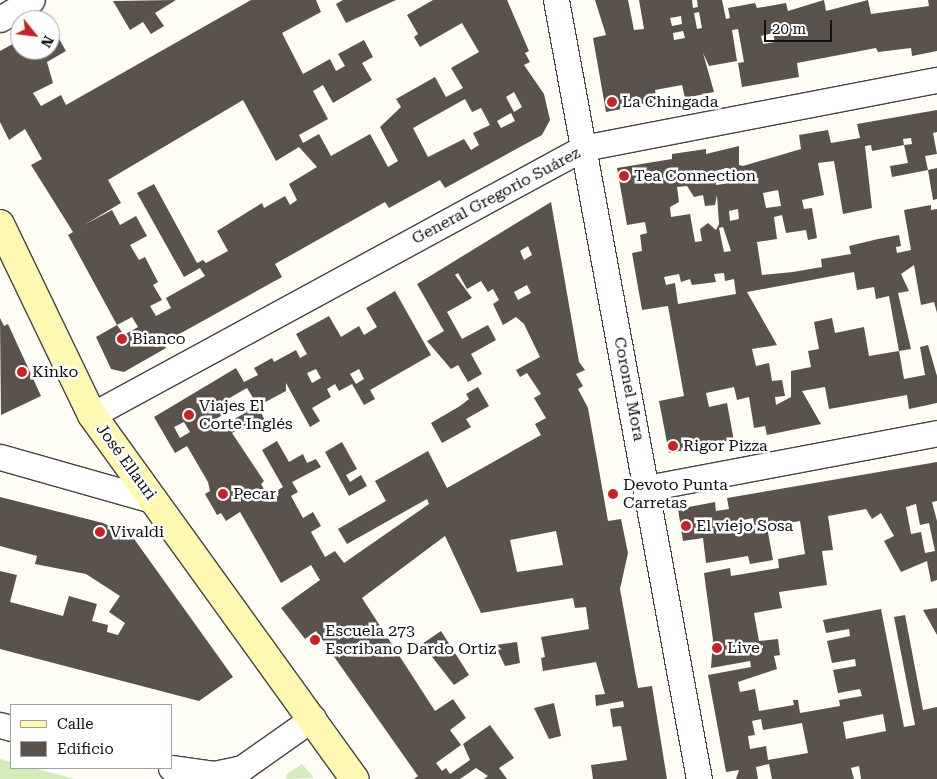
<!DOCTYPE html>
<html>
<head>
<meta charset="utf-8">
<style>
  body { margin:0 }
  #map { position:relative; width:937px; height:779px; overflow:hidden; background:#fffdf5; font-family:"Roboto Serif",serif }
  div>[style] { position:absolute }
  .green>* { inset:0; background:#d4ecbc }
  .building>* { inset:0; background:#5a524d }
  .roads { filter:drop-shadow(1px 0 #444) drop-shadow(-1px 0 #444) drop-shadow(0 1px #444) drop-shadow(0 -1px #444) }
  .street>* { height:25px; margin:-12.5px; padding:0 12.5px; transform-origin:12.5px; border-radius:12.5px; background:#fff }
  .secondary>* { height:28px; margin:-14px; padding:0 14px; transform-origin:14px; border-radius:14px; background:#fff8b0 }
  .dots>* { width:14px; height:14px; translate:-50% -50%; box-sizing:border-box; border:2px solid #fff; border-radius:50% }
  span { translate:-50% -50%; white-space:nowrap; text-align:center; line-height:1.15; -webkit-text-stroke:5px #fff; paint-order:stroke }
  .poi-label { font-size:16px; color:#111 }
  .left { translate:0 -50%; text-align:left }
  .street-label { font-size:16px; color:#111 }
  .legend { position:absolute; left:10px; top:704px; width:162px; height:65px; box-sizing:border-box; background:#fff; border:1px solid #a0a0a0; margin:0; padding:6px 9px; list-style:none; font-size:15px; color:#111 }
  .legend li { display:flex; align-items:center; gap:10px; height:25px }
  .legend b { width:25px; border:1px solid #a0a0a0 }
  .north { position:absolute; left:10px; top:10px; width:50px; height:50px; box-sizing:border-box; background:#fff; border:1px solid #a0a0a0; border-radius:50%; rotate:119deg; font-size:14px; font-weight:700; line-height:20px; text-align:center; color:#111 }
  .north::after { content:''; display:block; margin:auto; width:18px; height:22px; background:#c72327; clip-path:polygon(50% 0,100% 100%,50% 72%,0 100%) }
  .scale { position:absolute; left:764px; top:20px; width:68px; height:22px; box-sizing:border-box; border:2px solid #111; border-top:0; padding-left:6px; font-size:15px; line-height:18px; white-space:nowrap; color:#111; -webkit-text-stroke:4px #fff; paint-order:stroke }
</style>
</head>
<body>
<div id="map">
  <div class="green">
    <div style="clip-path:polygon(0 759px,11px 762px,11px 768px,33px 768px,76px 779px,0 779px)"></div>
    <div style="clip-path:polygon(302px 764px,314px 778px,286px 779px,287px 774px)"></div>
  </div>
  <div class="building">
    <div style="clip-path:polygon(176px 0,155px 13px,164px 26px,151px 34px,143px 22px,130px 30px,113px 1px)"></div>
    <div style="clip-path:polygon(evenodd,251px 0,316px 0,321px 12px,282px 33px,303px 74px,330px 59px,336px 71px,345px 66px,338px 54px,364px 40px,373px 57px,362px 63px,372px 80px,333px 103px,323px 85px,313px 91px,328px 119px,299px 135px,303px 143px,319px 134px,331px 156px,370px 134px,388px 167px,398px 161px,380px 127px,401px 107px,396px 99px,435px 77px,446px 97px,463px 88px,451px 68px,479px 52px,462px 23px,420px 47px,414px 37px,418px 34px,407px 15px,433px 0,507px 0,529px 51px,525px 53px,530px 62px,524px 65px,544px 94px,550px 120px,542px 135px,445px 188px,440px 180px,389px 208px,385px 202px,275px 264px,282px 277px,163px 343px,166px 348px,124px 372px,111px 369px,96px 337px,117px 325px,124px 335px,138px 327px,132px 317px,117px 325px,68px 235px,73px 232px,31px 165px,42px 159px,25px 129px,9px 140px,0 122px,0 51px,20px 40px,20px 50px,50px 50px,50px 23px,66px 51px,47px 62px,53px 83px,33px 93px,41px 106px,61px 95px,66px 105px,251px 0,514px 92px,522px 107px,514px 112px,506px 97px,514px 92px,251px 0,465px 99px,472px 112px,481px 108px,490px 125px,473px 133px,479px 145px,471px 150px,464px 139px,428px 157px,413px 128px,465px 99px,251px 0,243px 100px,276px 161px,299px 147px,317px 167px,289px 184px,297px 200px,290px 205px,285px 196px,264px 208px,262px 203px,217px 231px,228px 251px,206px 263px,203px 260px,197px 263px,154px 184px,137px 193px,184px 277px,200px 268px,205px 276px,166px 298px,171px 308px,156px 316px,150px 306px,162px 300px,153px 285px,158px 282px,145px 257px,139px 260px,130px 245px,147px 236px,136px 216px,120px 225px,112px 210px,84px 225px,121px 203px,108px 180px,243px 100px,251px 0,511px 113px,515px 121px,501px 128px,497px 121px,511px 113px)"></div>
    <div style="clip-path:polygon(343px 0,396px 0,346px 23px,336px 4px)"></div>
    <div style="clip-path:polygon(evenodd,595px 0,628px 0,634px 30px,644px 29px,639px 0,692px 0,693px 8px,698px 7px,697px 0,722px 0,726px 19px,730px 18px,728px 8px,755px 3px,757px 8px,786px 3px,788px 11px,824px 0,826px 11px,868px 0,871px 14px,929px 6px,928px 0,937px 0,937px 51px,912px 56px,911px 48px,878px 52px,876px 48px,797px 63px,799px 77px,742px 87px,738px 63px,744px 62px,738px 29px,732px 30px,737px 61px,709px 66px,703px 53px,714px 92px,685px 98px,682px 85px,655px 90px,657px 102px,606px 112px,593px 38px,606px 35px,595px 0,699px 12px,702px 28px,697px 29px,694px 13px,699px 12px,595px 0,681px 16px,682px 24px,672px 26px,670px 18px,681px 16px,595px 0,683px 31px,685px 38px,674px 40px,673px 33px,683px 31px,595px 0,773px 33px,775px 42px,763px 44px,761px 36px,773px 33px)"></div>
    <div style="clip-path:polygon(evenodd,937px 110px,937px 132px,933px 133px,937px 154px,925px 156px,928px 170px,937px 168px,937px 199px,933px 200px,928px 170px,892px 177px,890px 166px,908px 163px,904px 145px,912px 144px,911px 138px,903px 139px,904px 145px,872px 151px,871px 145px,865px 146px,872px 208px,843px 214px,834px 161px,818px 163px,824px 195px,802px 200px,804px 209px,812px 208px,817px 238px,808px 240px,806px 230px,786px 233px,782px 215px,774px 217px,777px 239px,757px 242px,762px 275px,793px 272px,822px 267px,821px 259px,851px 254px,849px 246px,878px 239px,899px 235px,901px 246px,896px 247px,897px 253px,911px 250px,904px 210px,931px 205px,931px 210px,937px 209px,937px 313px,934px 302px,921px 305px,914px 265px,901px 274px,909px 291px,898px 293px,911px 349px,899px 351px,904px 379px,925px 375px,920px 347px,928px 345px,937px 376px,937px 403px,909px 409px,907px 395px,829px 409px,825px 387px,802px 391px,821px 424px,767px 435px,765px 426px,754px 428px,749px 397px,737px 400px,734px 387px,706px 393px,709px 407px,727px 403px,734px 441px,669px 453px,659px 401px,684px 396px,668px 306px,642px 310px,632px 253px,642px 251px,640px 235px,647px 233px,645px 222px,627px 225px,617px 168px,672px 159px,672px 154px,706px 149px,706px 154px,739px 146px,739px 165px,743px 166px,801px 149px,799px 135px,828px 130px,831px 143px,860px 138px,857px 124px,937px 110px,728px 168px,730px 183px,716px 185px,714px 171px,728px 168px,937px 110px,695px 170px,697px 180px,685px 182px,681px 174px,695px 170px,937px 110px,687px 186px,694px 197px,703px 195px,705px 206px,715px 205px,717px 195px,719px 224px,716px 230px,708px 223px,700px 229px,702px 241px,695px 242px,690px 214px,671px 217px,670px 207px,679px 202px,677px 187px,687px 186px,937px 110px,778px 190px,781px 206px,766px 208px,763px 193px,778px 190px,937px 110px,738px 209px,739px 219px,730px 221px,729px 211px,738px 209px,937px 110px,723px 227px,731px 251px,724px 252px,719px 228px,723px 227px,937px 110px,854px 272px,857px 290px,874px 287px,876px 299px,889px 296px,899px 351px,869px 356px,864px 327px,835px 333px,832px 318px,814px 322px,819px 349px,808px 351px,811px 367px,791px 371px,791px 397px,776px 405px,775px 397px,785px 396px,782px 380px,772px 381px,769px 363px,756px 366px,752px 349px,777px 345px,747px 292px,854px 272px,937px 110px,724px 273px,725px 281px,734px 279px,736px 294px,678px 304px,675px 283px,666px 285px,664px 277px,679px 274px,681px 282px,690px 279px,692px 285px,716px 282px,714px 274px,724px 273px)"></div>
    <div style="clip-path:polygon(evenodd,551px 202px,579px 362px,585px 370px,576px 374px,583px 386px,578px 389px,588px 408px,608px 521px,621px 519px,628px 553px,620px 589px,638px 688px,652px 686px,667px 779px,593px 779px,591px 765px,627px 760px,621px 726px,613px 727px,610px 709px,624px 707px,623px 701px,596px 706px,595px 695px,605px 694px,596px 662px,543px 671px,541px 658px,545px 657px,541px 637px,589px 629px,586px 607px,575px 608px,573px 598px,481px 613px,445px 536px,362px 598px,435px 711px,453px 699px,466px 718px,450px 730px,461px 745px,436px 763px,442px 771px,446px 768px,450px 774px,470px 760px,463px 744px,490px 725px,514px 758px,499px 768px,507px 779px,484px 779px,488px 776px,476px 768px,460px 779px,414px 779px,418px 776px,316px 631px,305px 639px,281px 608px,320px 580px,311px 565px,281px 583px,240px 512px,226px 521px,221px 513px,217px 515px,205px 494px,210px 491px,208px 482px,187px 446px,175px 453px,154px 417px,236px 368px,244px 382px,258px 375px,254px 368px,272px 358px,274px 362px,296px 350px,300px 358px,307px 354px,296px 334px,329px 316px,341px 337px,359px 326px,364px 335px,377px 327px,366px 308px,395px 291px,431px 355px,370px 390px,375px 399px,364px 405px,352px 384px,339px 391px,335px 384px,327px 389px,331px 397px,312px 408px,320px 421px,310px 427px,286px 383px,286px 391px,258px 406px,247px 388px,226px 400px,232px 410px,212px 421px,216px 429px,258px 406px,266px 423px,254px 430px,250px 423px,232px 433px,264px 481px,261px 484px,268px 496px,283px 487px,262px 450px,277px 441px,289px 462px,303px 454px,307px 463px,316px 459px,321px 467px,292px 482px,298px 492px,291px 496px,303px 518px,313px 512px,321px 526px,311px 532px,325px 557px,335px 551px,344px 563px,429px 504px,427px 499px,347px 544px,338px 529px,386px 501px,375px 481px,428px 451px,447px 488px,541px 435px,535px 424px,546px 418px,534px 398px,541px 394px,527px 373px,520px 377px,516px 370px,540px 357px,524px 324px,516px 317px,503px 325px,493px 304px,499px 300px,493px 289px,488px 292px,481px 281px,467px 289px,458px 273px,455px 275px,472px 298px,447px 312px,462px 339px,488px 325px,496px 340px,471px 354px,482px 374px,468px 382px,458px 365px,451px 369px,427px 341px,444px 331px,417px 284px,551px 202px,528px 246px,532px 255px,524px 260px,520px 251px,528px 246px,551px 202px,527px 285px,531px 293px,518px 300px,514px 292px,527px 285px,551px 202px,316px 369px,321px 378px,312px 383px,307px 373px,316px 369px,551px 202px,359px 369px,364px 379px,356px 384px,350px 374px,359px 369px,551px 202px,184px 422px,190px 432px,180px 438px,174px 427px,184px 422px,551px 202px,556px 531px,563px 565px,517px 572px,510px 540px,556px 531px)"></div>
    <div style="clip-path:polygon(0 318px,4px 326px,8px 324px,41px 396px,1px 415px)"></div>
    <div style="clip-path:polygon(478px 387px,489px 406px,466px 419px,471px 427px,442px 443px,431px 423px,460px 406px,469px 399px,466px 394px)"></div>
    <div style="clip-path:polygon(342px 442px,357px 469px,346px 475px,350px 482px,361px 475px,367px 486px,349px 496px,325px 452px)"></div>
    <div style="clip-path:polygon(evenodd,937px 462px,937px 501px,932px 502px,937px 521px,937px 580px,931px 582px,927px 561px,901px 572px,884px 541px,894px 536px,881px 513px,872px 519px,866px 509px,828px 516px,833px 550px,822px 551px,827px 585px,779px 592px,782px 608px,754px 613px,759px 641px,778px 639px,780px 655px,774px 656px,777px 669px,738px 682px,740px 692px,755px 689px,759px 711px,794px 705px,793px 700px,798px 700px,800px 713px,840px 706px,839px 700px,862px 696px,860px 689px,838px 693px,833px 670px,856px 666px,855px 659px,832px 663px,827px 641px,850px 636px,849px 629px,826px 633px,823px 620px,881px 609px,904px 727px,915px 725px,894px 617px,905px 615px,923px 710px,937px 707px,937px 779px,861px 779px,859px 766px,851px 768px,854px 779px,772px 779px,769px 764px,756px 767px,758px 779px,736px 779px,739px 770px,726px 772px,708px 675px,751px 667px,750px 661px,711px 668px,713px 640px,704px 573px,730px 568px,731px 576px,779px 568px,778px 559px,805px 554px,800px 521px,767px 527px,773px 560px,750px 564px,748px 556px,706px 563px,703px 538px,683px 541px,678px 509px,715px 502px,716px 511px,729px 509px,727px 498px,937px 462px,916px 504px,920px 525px,929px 523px,935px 551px,925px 553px,921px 532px,911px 534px,906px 507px,916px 504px,937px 462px,753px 518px,755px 529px,745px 531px,743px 520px,753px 518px,937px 462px,883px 714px,886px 731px,846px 739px,843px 722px,883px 714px,937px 462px,761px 719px,763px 730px,802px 723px,808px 753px,768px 760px,766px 746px,750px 749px,748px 736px,755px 735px,752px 721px,761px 719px)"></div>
    <div style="clip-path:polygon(0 497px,103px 523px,132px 536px,233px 677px,199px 701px,0 649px,0 571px,17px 575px,10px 602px,63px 616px,69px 596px,97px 604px,92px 621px,108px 625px,107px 632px,118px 635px,125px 623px,109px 612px,120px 596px,86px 574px,35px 564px,37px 556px,0 546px)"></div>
    <div style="clip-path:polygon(937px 608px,937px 635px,923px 610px)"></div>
    <div style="clip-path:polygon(441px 631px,469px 675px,454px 685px,422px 644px)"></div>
    <div style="clip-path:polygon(517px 642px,520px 663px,505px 666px,495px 645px)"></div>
    <div style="clip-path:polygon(554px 703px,561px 736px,549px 739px,534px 708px)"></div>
  </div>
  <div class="roads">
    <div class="street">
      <div style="left:556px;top:0;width:792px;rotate:79.6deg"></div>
      <div style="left:0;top:19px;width:37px;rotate:-31deg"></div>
      <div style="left:92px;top:415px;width:559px;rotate:-28.54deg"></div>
      <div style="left:583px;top:148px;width:360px;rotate:-10.9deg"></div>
      <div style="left:0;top:457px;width:161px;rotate:15.8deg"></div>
      <div style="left:647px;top:488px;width:295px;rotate:-10.7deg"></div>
      <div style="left:0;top:725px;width:11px;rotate:15deg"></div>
      <div style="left:171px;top:768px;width:43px;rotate:7.9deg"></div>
      <div style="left:214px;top:774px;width:29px;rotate:-12deg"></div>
      <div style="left:242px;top:768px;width:87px;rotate:-35.2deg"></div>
    </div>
    <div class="secondary">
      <div style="left:0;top:224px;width:212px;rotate:64.3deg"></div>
      <div style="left:92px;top:415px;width:449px;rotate:54.2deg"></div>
    </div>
  </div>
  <div class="dots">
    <div style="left:612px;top:102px;background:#c72327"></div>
    <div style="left:624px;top:176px;background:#c72327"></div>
    <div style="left:122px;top:339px;background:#c72327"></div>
    <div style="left:22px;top:372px;background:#c72327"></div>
    <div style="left:189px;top:415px;background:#c72327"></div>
    <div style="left:673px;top:446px;background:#c72327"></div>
    <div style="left:223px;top:494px;background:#c72327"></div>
    <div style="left:613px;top:494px;background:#c72327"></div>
    <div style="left:686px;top:526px;background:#c72327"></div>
    <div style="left:100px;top:532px;background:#c72327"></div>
    <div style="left:315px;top:640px;background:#c72327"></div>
    <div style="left:717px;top:648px;background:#c72327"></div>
  </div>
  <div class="poi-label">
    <span class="left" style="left:622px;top:102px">La Chingada</span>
    <span class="left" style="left:634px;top:176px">Tea Connection</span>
    <span class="left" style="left:132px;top:339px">Bianco</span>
    <span class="left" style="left:32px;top:372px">Kinko</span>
    <span class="left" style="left:199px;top:415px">Viajes El<br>Corte Inglés</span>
    <span class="left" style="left:683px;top:446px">Rigor Pizza</span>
    <span class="left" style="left:623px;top:494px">Devoto Punta<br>Carretas</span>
    <span class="left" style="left:233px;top:494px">Pecar</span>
    <span class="left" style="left:696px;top:526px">El viejo Sosa</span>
    <span class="left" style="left:110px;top:532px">Vivaldi</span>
    <span class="left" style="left:325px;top:640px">Escuela 273<br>Escribano Dardo Ortiz</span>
    <span class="left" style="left:727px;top:648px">Live</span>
  </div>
  <div class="street-label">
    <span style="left:496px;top:196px;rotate:-28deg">General Gregorio Suárez</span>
    <span style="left:629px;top:389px;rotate:79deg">Coronel Mora</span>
    <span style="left:126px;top:462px;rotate:54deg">José Ellauri</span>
  </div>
  <ul class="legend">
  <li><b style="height:6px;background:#fff8b0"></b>Calle</li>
  <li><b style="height:14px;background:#5a524d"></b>Edificio</li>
  </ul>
  <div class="north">N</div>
  <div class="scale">20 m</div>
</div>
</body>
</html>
